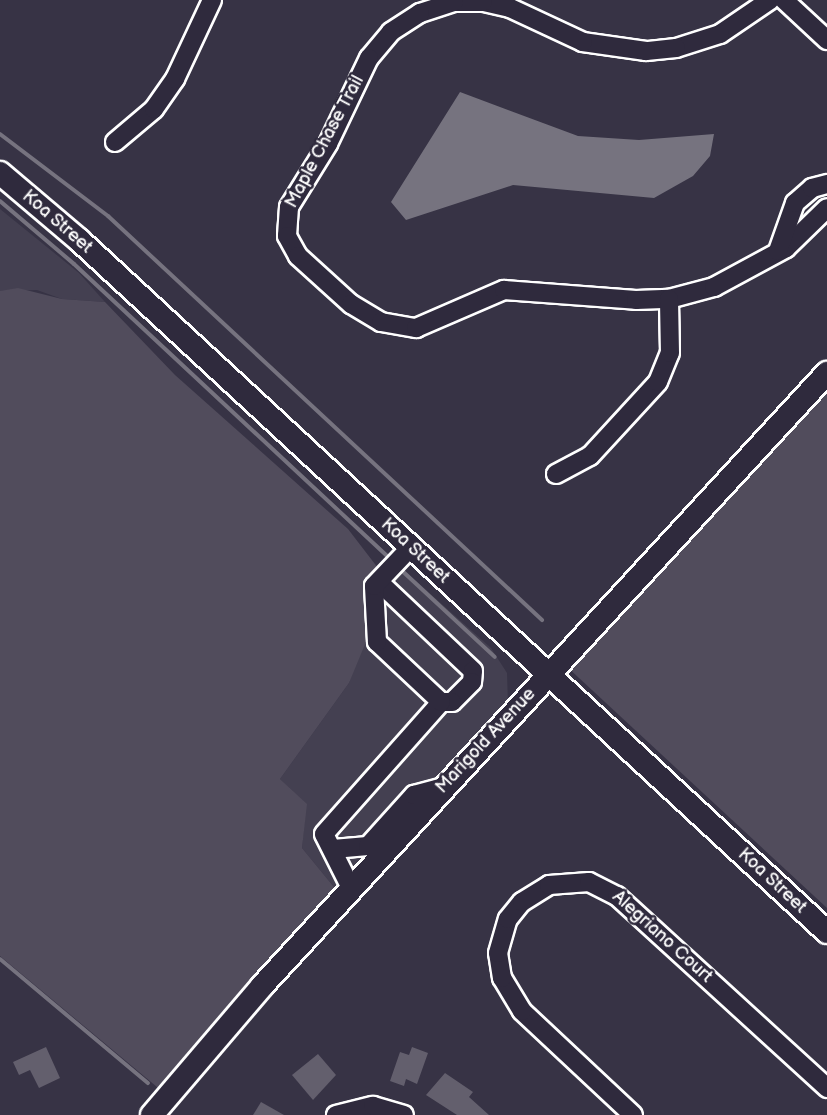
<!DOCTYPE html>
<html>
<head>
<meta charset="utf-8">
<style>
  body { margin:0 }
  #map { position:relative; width:827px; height:1115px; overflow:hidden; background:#373345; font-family:"Balsamiq Sans",sans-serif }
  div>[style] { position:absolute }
  .built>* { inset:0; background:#444051 }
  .green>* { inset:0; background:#514c5c }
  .water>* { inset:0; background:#76737f }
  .stream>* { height:4px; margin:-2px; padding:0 2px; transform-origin:2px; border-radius:2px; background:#76737f }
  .building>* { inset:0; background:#635f6d }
  .roads { filter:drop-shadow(2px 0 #fff) drop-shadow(-2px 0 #fff) drop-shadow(0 2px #fff) drop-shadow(0 -2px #fff) }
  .minor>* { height:18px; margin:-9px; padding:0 9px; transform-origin:9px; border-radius:9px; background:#2f2a3d }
  .major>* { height:22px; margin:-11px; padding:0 11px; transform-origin:11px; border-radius:11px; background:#2f2a3d }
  span { translate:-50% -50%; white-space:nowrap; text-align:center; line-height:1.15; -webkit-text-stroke:5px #2f2a3d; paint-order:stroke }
  .street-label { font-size:18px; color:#fff }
</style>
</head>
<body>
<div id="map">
  <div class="built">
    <div style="clip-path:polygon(0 209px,79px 273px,105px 302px,62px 299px,37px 290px,0 291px)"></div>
    <div style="clip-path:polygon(389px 557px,491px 648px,507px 673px,508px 705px,338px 892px,302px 848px,306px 804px,280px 779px,349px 683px,370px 604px,371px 576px)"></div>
  </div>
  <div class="green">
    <div style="clip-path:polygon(18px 288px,62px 299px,105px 302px,175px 375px,348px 529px,378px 568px,371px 576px,368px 637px,349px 683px,280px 779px,307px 804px,302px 848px,338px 892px,163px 1092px,0 956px,0 291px)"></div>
    <div style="clip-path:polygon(827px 382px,827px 908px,565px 665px)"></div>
  </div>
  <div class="water">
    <div style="clip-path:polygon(460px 92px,578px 136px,639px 140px,714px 134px,710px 156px,693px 176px,654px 198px,513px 185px,406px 220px,391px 202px)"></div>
  </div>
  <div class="stream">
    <div style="left:0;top:134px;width:136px;rotate:37.2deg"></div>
    <div style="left:108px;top:216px;width:593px;rotate:42.95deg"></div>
    <div style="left:0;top:201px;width:97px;rotate:40.4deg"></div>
    <div style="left:74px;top:264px;width:434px;rotate:43deg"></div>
    <div style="left:398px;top:567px;width:132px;rotate:42.9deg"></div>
    <div style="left:0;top:959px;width:193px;rotate:40deg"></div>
  </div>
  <div class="building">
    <div style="clip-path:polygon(46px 1047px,60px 1078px,39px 1088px,30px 1070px,19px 1075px,13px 1062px)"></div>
    <div style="clip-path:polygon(412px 1047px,428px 1053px,417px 1084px,406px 1079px,404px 1086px,390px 1081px,400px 1052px,409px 1055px)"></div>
    <div style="clip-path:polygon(318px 1054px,336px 1075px,313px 1100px,292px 1075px)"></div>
    <div style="clip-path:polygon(445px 1073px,473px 1092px,469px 1097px,489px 1115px,457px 1115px,426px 1095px)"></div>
    <div style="clip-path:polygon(261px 1102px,284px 1115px,253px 1115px)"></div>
  </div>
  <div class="roads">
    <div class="minor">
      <div style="left:770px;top:0;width:60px;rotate:145.8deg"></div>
      <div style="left:720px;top:34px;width:46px;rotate:162.3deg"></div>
      <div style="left:676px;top:48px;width:30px;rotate:174deg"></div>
      <div style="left:646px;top:51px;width:64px;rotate:-171.9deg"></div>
      <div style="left:583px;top:42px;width:81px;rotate:-155deg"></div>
      <div style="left:510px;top:8px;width:28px;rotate:-167deg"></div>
      <div style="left:483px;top:2px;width:29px;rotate:180deg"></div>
      <div style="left:454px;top:2px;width:36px;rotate:162deg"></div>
      <div style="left:420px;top:13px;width:35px;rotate:147deg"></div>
      <div style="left:391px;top:32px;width:34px;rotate:130deg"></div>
      <div style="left:369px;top:58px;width:95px;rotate:115.5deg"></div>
      <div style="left:328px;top:144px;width:74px;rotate:121.8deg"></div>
      <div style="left:289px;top:207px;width:29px;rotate:94deg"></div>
      <div style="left:287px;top:236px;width:23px;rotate:61deg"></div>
      <div style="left:298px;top:256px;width:72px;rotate:42.2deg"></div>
      <div style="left:351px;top:304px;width:35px;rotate:31deg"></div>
      <div style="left:381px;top:322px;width:36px;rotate:10deg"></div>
      <div style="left:416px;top:328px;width:96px;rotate:-23.4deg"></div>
      <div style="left:504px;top:290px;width:132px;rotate:4.3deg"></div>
      <div style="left:636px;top:300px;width:33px;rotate:-2deg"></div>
      <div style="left:669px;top:299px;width:47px;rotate:-14.9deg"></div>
      <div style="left:714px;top:287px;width:82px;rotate:-28.4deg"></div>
      <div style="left:786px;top:248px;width:57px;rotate:-44.3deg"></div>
      <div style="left:784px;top:0;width:59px;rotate:42.9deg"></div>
      <div style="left:115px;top:142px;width:51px;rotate:-40.2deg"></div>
      <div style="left:154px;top:109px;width:37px;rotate:-55deg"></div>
      <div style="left:175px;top:79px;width:87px;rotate:-64.9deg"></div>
      <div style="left:778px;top:251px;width:51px;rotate:-70.5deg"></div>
      <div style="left:795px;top:203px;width:23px;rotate:-41deg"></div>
      <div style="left:812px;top:188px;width:16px;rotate:-15deg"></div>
      <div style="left:556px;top:474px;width:38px;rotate:-28deg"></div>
      <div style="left:590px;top:456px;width:100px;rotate:-47.4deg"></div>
      <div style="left:658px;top:382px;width:31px;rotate:-68deg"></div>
      <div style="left:670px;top:353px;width:54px;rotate:-91.1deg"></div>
      <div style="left:379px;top:582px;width:129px;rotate:43.4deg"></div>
      <div style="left:473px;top:671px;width:11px;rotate:95deg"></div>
      <div style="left:472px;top:682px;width:28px;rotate:135deg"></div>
      <div style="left:452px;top:702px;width:11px;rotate:180deg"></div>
      <div style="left:333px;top:849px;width:35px;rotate:-5deg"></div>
      <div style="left:368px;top:846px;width:69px;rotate:-48deg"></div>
      <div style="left:414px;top:795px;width:30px;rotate:-15deg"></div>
      <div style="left:351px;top:888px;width:60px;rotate:-116.6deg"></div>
      <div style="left:324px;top:834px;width:176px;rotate:-48.4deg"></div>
      <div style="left:441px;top:702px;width:88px;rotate:-136.8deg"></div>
      <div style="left:377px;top:642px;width:56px;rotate:-93.1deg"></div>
      <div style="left:374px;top:586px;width:54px;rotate:-46.5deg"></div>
      <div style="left:336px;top:1115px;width:38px;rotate:-14deg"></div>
      <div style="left:373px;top:1106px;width:32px;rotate:16deg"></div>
      <div style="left:633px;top:1115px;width:152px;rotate:-136.9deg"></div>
      <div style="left:522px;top:1011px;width:39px;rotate:-121deg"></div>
      <div style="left:502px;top:978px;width:25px;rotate:-99deg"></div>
      <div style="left:498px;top:953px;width:35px;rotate:-74deg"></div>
      <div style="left:508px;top:919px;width:22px;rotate:-51deg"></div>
      <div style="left:522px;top:902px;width:32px;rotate:-32deg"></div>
      <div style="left:549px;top:885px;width:40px;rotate:-4.3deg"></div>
      <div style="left:589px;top:882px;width:31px;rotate:27deg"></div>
      <div style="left:617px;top:896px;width:285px;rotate:42.4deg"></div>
    </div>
    <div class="major">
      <div style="left:0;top:173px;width:104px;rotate:40.3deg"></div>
      <div style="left:79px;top:240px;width:1019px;rotate:42.77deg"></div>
      <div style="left:152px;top:1115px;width:170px;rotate:-49.5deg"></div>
      <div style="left:262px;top:986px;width:834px;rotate:-47.33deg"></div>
    </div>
  </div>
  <div class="street-label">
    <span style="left:325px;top:142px;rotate:-62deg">Maple Chase Trail</span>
    <span style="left:57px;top:222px;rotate:41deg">Koa Street</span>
    <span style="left:415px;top:551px;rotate:43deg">Koa Street</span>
    <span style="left:486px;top:741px;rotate:-47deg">Marigold Avenue</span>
    <span style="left:772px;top:881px;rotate:43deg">Koa Street</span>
    <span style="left:662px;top:937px;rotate:42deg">Alegriano Court</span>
  </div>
</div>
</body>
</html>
